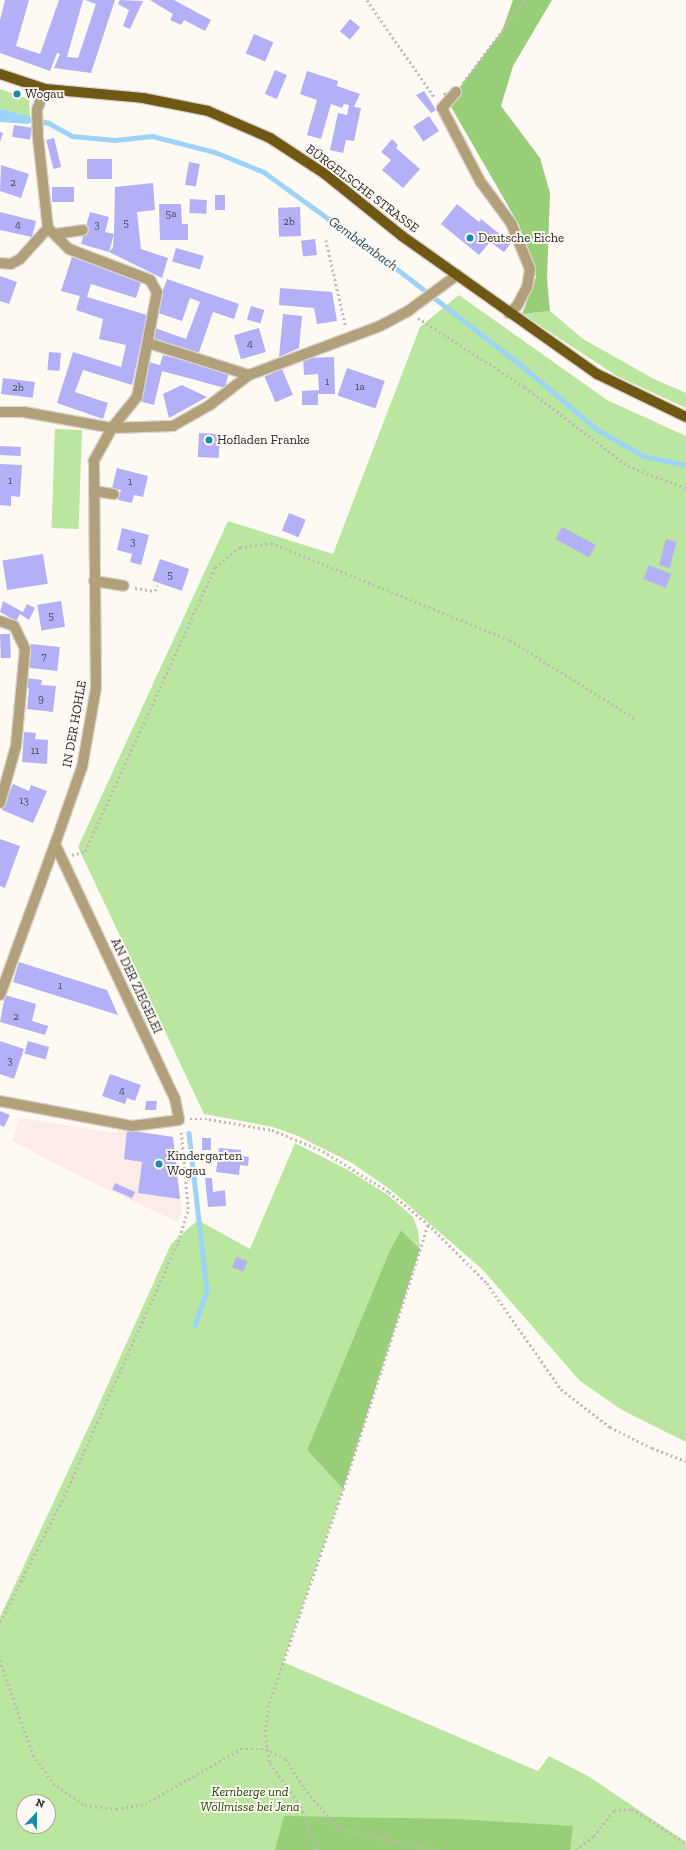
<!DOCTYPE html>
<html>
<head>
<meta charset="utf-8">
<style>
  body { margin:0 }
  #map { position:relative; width:686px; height:1850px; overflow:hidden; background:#fef9f3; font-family:"Zilla Slab",serif }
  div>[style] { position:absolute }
  .education>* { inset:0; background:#fcece9 }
  .green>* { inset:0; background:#bae6a0; transform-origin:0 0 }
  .forest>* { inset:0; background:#99ce78 }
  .water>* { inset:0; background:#9cd3f7 }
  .stream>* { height:4.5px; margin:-2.25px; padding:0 2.25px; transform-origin:2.25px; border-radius:2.25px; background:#9cd3f7 }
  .building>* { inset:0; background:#b3b0f8; transform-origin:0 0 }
  .path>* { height:2.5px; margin-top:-1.25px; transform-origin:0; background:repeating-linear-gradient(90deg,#bfbab4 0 2px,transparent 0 5px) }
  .roads { filter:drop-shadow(1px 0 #d9d4ce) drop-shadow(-1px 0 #d9d4ce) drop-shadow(0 1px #d9d4ce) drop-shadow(0 -1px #d9d4ce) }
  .minor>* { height:10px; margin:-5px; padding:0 5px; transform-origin:5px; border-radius:5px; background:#b1a079 }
  .major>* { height:10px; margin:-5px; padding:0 5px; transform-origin:5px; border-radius:5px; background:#6f5714 }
  .dots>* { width:11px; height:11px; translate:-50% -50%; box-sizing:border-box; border:2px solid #fef9f3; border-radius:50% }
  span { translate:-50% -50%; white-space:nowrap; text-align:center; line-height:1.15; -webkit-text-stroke:3.5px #fef9f3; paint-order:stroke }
  .number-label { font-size:11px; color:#4f4b59 }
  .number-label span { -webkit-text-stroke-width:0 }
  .poi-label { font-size:13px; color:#2e2924 }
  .left { translate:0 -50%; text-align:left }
  .street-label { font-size:13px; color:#2e2924 }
  .park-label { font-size:13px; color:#224204; font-style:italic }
  .water-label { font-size:14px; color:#1d475f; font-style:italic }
  .north { position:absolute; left:16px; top:1794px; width:40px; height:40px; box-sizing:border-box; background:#fef9f3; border:1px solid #aba6a0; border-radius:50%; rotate:22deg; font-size:11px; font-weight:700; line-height:16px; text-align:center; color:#2e2924 }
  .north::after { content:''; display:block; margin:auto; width:14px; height:18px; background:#198baf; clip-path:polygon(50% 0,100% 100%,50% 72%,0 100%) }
</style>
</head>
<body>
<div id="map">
  <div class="education">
    <div style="clip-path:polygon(19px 1118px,118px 1133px,118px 1129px,173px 1137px,182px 1211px,178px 1222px,96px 1184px,12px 1141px)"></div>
  </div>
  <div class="green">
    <div style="clip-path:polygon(0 89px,29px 99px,30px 116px,0 109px)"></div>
    <div style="clip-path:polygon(459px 295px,607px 400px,686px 436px,686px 1442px,622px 1410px,580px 1381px,483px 1270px,391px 1190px,352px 1163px,298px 1136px,273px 1127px,204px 1114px,78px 847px,228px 521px,333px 554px,420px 327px)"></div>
    <div style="clip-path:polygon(550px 311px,583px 339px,654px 379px,686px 393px,686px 408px,617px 376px,522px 314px)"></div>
    <div style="left:55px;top:429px;width:27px;height:99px;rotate:2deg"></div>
    <div style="clip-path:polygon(evenodd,295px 1143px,348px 1170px,388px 1195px,413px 1217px,418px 1230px,420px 1249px,401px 1230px,389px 1252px,307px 1450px,343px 1489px,283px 1662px,538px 1771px,549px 1756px,588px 1776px,686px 1842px,686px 1850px,0 1850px,0 1617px,96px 1411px,171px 1244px,198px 1220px,250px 1249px,295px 1143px,24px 1802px,48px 1802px,48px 1826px,24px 1826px,24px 1802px)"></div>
  </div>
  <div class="forest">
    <div style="clip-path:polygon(513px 0,552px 0,513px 66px,501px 106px,540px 158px,550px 193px,547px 279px,550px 311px,522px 314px,536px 277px,519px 225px,443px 93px,456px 92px,502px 31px)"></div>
    <div style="clip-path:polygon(401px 1230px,420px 1249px,343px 1489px,307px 1450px,389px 1252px)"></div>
    <div style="clip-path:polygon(284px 1816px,456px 1819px,573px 1826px,570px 1850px,275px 1850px)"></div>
  </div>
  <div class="water">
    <div style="clip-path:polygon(0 109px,30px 116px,29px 124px,0 122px)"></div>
  </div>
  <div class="stream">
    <div style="left:25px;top:119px;width:24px;rotate:9deg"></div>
    <div style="left:49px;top:123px;width:26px;rotate:29deg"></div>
    <div style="left:72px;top:136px;width:43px;rotate:5.3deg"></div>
    <div style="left:115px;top:140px;width:37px;rotate:-6deg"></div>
    <div style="left:152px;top:136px;width:65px;rotate:14.3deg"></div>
    <div style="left:215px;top:152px;width:53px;rotate:22.2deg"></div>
    <div style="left:264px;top:172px;width:147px;rotate:35.9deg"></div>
    <div style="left:383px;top:258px;width:175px;rotate:37.8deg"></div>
    <div style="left:521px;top:365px;width:101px;rotate:40.2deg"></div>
    <div style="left:598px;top:430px;width:53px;rotate:29.5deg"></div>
    <div style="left:644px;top:456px;width:43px;rotate:12.1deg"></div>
    <div style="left:189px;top:1133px;width:159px;rotate:83.5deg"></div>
    <div style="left:207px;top:1291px;width:36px;rotate:109deg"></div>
  </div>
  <div class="building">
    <div style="clip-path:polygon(5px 0,29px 0,16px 46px,40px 54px,59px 0,83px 0,67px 57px,78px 58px,96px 4px,85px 0,115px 0,91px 73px,54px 68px,60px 54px,57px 53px,50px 71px,0 53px,0 20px)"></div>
    <div style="clip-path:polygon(120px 0,143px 1px,130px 29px,123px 26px,129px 10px,118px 4px)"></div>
    <div style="clip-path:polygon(150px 0,174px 0,211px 20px,205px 31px,184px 20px,181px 25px,170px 20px,173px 14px)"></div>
    <div style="left:350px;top:19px;width:13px;height:16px;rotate:39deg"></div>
    <div style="left:254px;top:34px;width:21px;height:21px;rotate:23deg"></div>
    <div style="left:275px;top:70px;width:13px;height:26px;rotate:23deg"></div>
    <div style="clip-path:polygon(307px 71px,338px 81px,337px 86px,360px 94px,354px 107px,361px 108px,354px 141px,346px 140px,343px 153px,330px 150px,338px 113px,347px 115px,349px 105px,344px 104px,342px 108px,331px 104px,321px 139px,307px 135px,317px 100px,300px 94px)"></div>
    <div style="clip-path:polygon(424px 91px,436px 110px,431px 113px,416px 95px)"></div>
    <div style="left:429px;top:116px;width:18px;height:19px;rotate:56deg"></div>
    <div style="left:14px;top:125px;width:18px;height:12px;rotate:9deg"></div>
    <div style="clip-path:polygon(0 132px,3px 133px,0 142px)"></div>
    <div style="left:54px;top:138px;width:30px;height:8px;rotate:76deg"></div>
    <div style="clip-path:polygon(392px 139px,398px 145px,396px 148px,420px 169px,403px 188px,382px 170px,391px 160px,381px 152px)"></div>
    <div style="left:87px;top:159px;width:25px;height:20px"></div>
    <div style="left:189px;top:162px;width:11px;height:23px;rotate:10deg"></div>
    <div style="clip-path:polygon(1px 165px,29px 174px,21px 198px,0 191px)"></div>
    <div style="clip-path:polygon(evenodd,153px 183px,155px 210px,137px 212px,141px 249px,168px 258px,162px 278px,109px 252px,81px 244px,90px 212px,109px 217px,105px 232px,114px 234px,115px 187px,153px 183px,114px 234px,113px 247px,109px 252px,114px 234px)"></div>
    <div style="left:52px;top:187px;width:22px;height:15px"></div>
    <div style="left:215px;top:195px;width:10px;height:15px"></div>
    <div style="left:190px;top:199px;width:17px;height:14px;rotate:3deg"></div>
    <div style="clip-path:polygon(159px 204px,181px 204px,182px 224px,188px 224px,188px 240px,160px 240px)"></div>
    <div style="clip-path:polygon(457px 204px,479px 222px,481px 219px,511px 243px,504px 252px,490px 242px,479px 255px,441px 224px)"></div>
    <div style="left:300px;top:207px;width:29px;height:22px;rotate:88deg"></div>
    <div style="clip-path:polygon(0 212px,36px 221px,32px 237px,0 230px)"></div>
    <div style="left:315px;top:239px;width:16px;height:14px;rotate:83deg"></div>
    <div style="left:176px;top:248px;width:29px;height:14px;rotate:16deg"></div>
    <div style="clip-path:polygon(72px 257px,141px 282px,136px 298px,91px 284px,87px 297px,147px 315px,132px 385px,83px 370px,75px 392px,108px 403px,103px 419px,57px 403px,73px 352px,121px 367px,126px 345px,99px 339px,103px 319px,76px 310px,80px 296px,61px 291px)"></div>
    <div style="clip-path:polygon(0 276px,17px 282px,9px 304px,0 301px)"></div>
    <div style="clip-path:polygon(167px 279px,239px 304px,234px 319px,213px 312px,198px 355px,151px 339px,155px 328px,186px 339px,200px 302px,190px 298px,182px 321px,155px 312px)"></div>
    <div style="clip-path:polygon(280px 288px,332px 292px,337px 321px,317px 324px,314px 308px,279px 305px)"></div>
    <div style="left:251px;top:306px;width:14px;height:14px;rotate:17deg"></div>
    <div style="clip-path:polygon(283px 314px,302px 316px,299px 348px,279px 357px)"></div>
    <div style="left:259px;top:328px;width:25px;height:26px;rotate:74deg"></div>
    <div style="left:49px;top:352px;width:12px;height:18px;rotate:5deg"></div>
    <div style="clip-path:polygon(163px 355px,229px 372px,225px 388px,162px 371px,154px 405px,139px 401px,149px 362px,160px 365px)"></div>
    <div style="clip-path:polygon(334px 357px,335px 394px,318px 394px,318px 405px,302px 405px,302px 391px,319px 390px,318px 374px,304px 375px,303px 358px)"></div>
    <div style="left:347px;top:368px;width:40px;height:29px;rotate:19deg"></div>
    <div style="left:282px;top:369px;width:28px;height:19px;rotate:67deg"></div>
    <div style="left:3px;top:378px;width:32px;height:16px;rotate:7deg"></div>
    <div style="clip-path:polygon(182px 385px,207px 397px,169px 418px,163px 394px)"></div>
    <div style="left:199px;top:433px;width:21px;height:24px;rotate:3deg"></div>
    <div style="left:0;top:446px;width:21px;height:9px;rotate:3deg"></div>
    <div style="clip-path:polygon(0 464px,22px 465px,20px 497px,11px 496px,11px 506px,0 505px)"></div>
    <div style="clip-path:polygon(117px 468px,148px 476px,143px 497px,134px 495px,132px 503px,118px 500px,121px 490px,112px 488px)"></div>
    <div style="left:289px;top:513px;width:18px;height:19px;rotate:22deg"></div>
    <div style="left:562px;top:527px;width:38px;height:14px;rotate:28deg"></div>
    <div style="clip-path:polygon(122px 528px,149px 535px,141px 565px,130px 562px,132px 554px,117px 550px)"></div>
    <div style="left:666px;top:539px;width:11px;height:27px;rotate:15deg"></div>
    <div style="left:43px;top:554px;width:30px;height:41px;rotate:81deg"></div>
    <div style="left:160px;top:559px;width:31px;height:23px;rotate:19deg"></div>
    <div style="left:649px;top:565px;width:24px;height:15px;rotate:22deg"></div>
    <div style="clip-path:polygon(3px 601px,23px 612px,27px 604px,35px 608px,29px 620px,20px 614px,16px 621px,0 612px)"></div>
    <div style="left:61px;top:601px;width:26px;height:24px;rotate:81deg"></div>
    <div style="left:10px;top:634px;width:24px;height:10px;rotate:88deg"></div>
    <div style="left:31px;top:644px;width:29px;height:24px;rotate:6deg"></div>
    <div style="clip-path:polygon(26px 678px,42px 680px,41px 685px,56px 686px,53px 712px,27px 709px,29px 688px,24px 688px)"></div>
    <div style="clip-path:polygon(24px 732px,36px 733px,35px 739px,48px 740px,47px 764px,22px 762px)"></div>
    <div style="clip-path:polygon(13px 784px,29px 791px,31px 785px,47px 791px,33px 823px,2px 810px)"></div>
    <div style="clip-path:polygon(0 839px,20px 846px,5px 888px,0 886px)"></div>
    <div style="clip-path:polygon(19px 962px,107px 990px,118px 1015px,13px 982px)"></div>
    <div style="clip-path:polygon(5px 995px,36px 1004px,32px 1021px,48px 1026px,45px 1035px,0 1022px)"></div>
    <div style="clip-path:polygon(0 1041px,24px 1049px,14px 1079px,0 1074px)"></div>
    <div style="left:28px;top:1041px;width:22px;height:13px;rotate:16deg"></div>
    <div style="clip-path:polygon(110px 1074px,141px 1085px,135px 1101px,127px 1098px,125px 1104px,102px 1096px)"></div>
    <div style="clip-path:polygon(146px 1101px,157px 1101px,156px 1110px,145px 1110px)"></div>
    <div style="clip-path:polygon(0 1111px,10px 1115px,4px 1127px,0 1125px)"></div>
    <div style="clip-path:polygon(127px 1130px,173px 1137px,180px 1199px,138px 1193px,142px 1162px,124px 1159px)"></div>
    <div style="left:202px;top:1138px;width:9px;height:12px"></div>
    <div style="clip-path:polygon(219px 1148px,241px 1150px,241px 1156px,249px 1157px,248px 1166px,240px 1165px,239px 1175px,216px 1172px)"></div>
    <div style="clip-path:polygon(205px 1178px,212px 1178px,213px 1192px,225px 1190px,226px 1206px,208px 1207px)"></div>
    <div style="left:115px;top:1183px;width:22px;height:7px;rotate:24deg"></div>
    <div style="left:236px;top:1257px;width:12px;height:11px;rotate:20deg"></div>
  </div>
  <div class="path">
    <div style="left:367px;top:0;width:119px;rotate:55.2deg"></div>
    <div style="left:463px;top:83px;width:104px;rotate:-53.2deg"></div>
    <div style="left:326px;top:240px;width:89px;rotate:77.1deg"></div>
    <div style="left:418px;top:318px;width:127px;rotate:32.8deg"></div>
    <div style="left:525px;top:387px;width:130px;rotate:37.5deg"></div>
    <div style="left:628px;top:466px;width:62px;rotate:20.8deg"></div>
    <div style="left:135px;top:588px;width:20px;rotate:9deg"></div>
    <div style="left:155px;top:591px;width:6px;rotate:-72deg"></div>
    <div style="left:72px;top:855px;width:14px;rotate:-17deg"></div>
    <div style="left:85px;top:851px;width:312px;rotate:-65.4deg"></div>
    <div style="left:215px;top:567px;width:32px;rotate:-39deg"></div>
    <div style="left:240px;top:547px;width:31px;rotate:-7deg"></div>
    <div style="left:271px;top:543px;width:258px;rotate:22.1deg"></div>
    <div style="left:510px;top:640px;width:149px;rotate:32.1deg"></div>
    <div style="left:190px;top:1119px;width:19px"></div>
    <div style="left:209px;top:1119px;width:64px;rotate:9.9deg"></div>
    <div style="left:272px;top:1130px;width:55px;rotate:22.4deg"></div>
    <div style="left:323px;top:1151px;width:78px;rotate:31.8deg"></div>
    <div style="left:389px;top:1192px;width:50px;rotate:39.4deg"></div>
    <div style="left:428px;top:1224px;width:83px;rotate:45deg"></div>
    <div style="left:487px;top:1283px;width:129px;rotate:55.1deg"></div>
    <div style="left:561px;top:1389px;width:62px;rotate:37.8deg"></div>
    <div style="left:610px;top:1427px;width:47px;rotate:26.6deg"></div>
    <div style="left:652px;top:1448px;width:36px;rotate:21deg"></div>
    <div style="left:0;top:1622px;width:136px;rotate:-62.9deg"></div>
    <div style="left:62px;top:1501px;width:284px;rotate:-65.9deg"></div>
    <div style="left:178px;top:1242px;width:34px;rotate:-73deg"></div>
    <div style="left:188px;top:1209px;width:77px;rotate:-95.2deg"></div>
    <div style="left:0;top:1660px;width:101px;rotate:70.8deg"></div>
    <div style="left:33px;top:1755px;width:34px;rotate:54deg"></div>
    <div style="left:53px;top:1783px;width:39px;rotate:35deg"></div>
    <div style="left:85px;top:1805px;width:31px;rotate:7deg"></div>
    <div style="left:116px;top:1809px;width:29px;rotate:-10deg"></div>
    <div style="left:145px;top:1804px;width:111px;rotate:-29.8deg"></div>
    <div style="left:241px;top:1749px;width:25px"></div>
    <div style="left:266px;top:1749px;width:22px;rotate:27deg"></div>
    <div style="left:286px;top:1759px;width:34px;rotate:58deg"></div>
    <div style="left:304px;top:1788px;width:54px;rotate:49.5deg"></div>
    <div style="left:339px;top:1829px;width:97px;rotate:12.5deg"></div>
    <div style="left:317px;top:1850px;width:47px;rotate:-111.1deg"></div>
    <div style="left:300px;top:1806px;width:54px;rotate:-125.2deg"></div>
    <div style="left:269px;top:1762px;width:30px;rotate:-98deg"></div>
    <div style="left:265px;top:1732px;width:29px;rotate:-82deg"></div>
    <div style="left:269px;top:1703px;width:226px;rotate:-70.9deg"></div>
    <div style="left:343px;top:1489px;width:278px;rotate:-72.2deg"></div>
    <div style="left:576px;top:1850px;width:23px;rotate:-38deg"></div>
    <div style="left:594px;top:1836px;width:33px;rotate:-52deg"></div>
    <div style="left:614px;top:1810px;width:18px;rotate:-3deg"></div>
    <div style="left:632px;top:1809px;width:64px;rotate:32.2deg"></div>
  </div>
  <div class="roads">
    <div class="minor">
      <div style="left:45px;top:89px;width:22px;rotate:111deg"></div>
      <div style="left:37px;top:110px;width:28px;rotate:88deg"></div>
      <div style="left:38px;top:138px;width:91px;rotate:83.7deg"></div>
      <div style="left:48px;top:228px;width:30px;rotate:45deg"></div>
      <div style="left:69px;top:249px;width:87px;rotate:20.9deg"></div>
      <div style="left:150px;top:280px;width:14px;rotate:60deg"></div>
      <div style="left:157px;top:292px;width:107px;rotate:100.8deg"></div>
      <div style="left:137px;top:397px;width:40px;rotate:129deg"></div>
      <div style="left:112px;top:428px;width:38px;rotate:119deg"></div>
      <div style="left:94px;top:461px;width:227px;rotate:89.5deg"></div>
      <div style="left:96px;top:688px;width:80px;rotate:100deg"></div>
      <div style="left:82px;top:767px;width:82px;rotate:109.3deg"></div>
      <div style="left:456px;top:92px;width:21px;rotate:131deg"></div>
      <div style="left:442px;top:108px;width:82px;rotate:62.5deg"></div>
      <div style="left:480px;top:181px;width:52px;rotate:53.6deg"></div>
      <div style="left:511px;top:223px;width:50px;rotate:67.6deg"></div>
      <div style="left:530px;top:269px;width:18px;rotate:99deg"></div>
      <div style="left:527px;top:287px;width:21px;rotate:118deg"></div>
      <div style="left:517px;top:306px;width:11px;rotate:139deg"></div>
      <div style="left:55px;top:234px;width:28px;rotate:-8deg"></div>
      <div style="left:0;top:263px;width:11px;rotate:5deg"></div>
      <div style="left:11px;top:264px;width:10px;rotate:-29deg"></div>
      <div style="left:20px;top:259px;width:42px;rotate:-47.9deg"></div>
      <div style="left:148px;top:343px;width:106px;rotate:17.6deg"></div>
      <div style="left:0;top:412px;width:24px"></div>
      <div style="left:24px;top:412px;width:89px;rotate:10.3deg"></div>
      <div style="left:112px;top:428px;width:61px;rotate:-1.9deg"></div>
      <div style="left:173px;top:426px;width:43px;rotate:-29.6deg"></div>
      <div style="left:210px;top:405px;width:49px;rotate:-37.6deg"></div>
      <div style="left:249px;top:375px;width:140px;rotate:-20.5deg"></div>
      <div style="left:380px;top:326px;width:32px;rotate:-28deg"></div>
      <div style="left:408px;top:311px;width:61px;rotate:-36.3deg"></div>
      <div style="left:94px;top:491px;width:20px;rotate:9deg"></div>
      <div style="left:94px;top:581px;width:30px;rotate:9deg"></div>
      <div style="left:0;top:621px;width:15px;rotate:20deg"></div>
      <div style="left:14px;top:626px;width:25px;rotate:64deg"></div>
      <div style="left:25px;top:649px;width:97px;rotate:95.3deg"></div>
      <div style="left:16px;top:746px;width:59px;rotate:105.7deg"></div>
      <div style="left:0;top:995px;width:161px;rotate:-70deg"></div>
      <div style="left:55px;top:844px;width:282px;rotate:64.8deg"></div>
      <div style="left:175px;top:1099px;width:21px;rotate:79deg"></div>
      <div style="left:179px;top:1120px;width:47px;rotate:172.7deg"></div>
      <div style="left:132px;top:1126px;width:134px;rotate:-169.3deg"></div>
    </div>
    <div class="major">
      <div style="left:0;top:74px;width:47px;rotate:18.4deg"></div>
      <div style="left:45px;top:89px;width:98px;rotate:5.2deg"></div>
      <div style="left:143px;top:98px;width:66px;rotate:11.3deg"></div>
      <div style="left:208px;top:111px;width:68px;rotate:23.5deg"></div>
      <div style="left:270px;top:138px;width:66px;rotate:33.2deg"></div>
      <div style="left:325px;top:174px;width:99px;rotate:38.8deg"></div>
      <div style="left:402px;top:236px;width:239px;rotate:35.3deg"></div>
      <div style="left:597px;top:374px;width:99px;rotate:25.8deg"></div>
    </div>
  </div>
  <div class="dots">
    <div style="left:17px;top:94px;background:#198baf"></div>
    <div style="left:470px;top:238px;background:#198baf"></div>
    <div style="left:209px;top:440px;background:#198baf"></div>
    <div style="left:159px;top:1164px;background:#198baf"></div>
  </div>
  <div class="number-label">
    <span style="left:13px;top:183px">2</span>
    <span style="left:171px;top:214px">5a</span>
    <span style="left:289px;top:222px">2b</span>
    <span style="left:126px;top:223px">5</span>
    <span style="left:18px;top:225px">4</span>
    <span style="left:97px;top:225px">3</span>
    <span style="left:250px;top:344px">4</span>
    <span style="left:327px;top:382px">1</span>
    <span style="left:360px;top:387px">1a</span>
    <span style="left:18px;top:388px">2b</span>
    <span style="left:10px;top:481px">1</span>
    <span style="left:130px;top:482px">1</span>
    <span style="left:133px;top:542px">3</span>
    <span style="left:170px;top:575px">5</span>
    <span style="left:51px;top:616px">5</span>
    <span style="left:44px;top:657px">7</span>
    <span style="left:41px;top:699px">9</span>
    <span style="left:35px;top:751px">11</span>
    <span style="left:24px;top:801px">13</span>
    <span style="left:60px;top:986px">1</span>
    <span style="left:16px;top:1017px">2</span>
    <span style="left:10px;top:1061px">3</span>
    <span style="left:122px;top:1091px">4</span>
  </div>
  <div class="poi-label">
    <span class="left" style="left:25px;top:94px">Wogau</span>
    <span class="left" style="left:478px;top:238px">Deutsche Eiche</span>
    <span class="left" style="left:217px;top:440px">Hofladen Franke</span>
    <span class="left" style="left:167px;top:1164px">Kindergarten<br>Wogau</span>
  </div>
  <div class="street-label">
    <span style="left:362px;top:189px;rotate:37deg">BÜRGELSCHE STRASSE</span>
    <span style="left:75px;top:724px;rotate:-80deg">IN DER HOHLE</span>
    <span style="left:136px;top:986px;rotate:65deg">AN DER ZIEGELEI</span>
  </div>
  <div class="park-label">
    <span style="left:250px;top:1800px">Kernberge und<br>Wöllmisse bei Jena</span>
  </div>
  <div class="water-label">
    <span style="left:363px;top:244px;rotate:36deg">Gembdenbach</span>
  </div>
  <div class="north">N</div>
</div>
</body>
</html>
